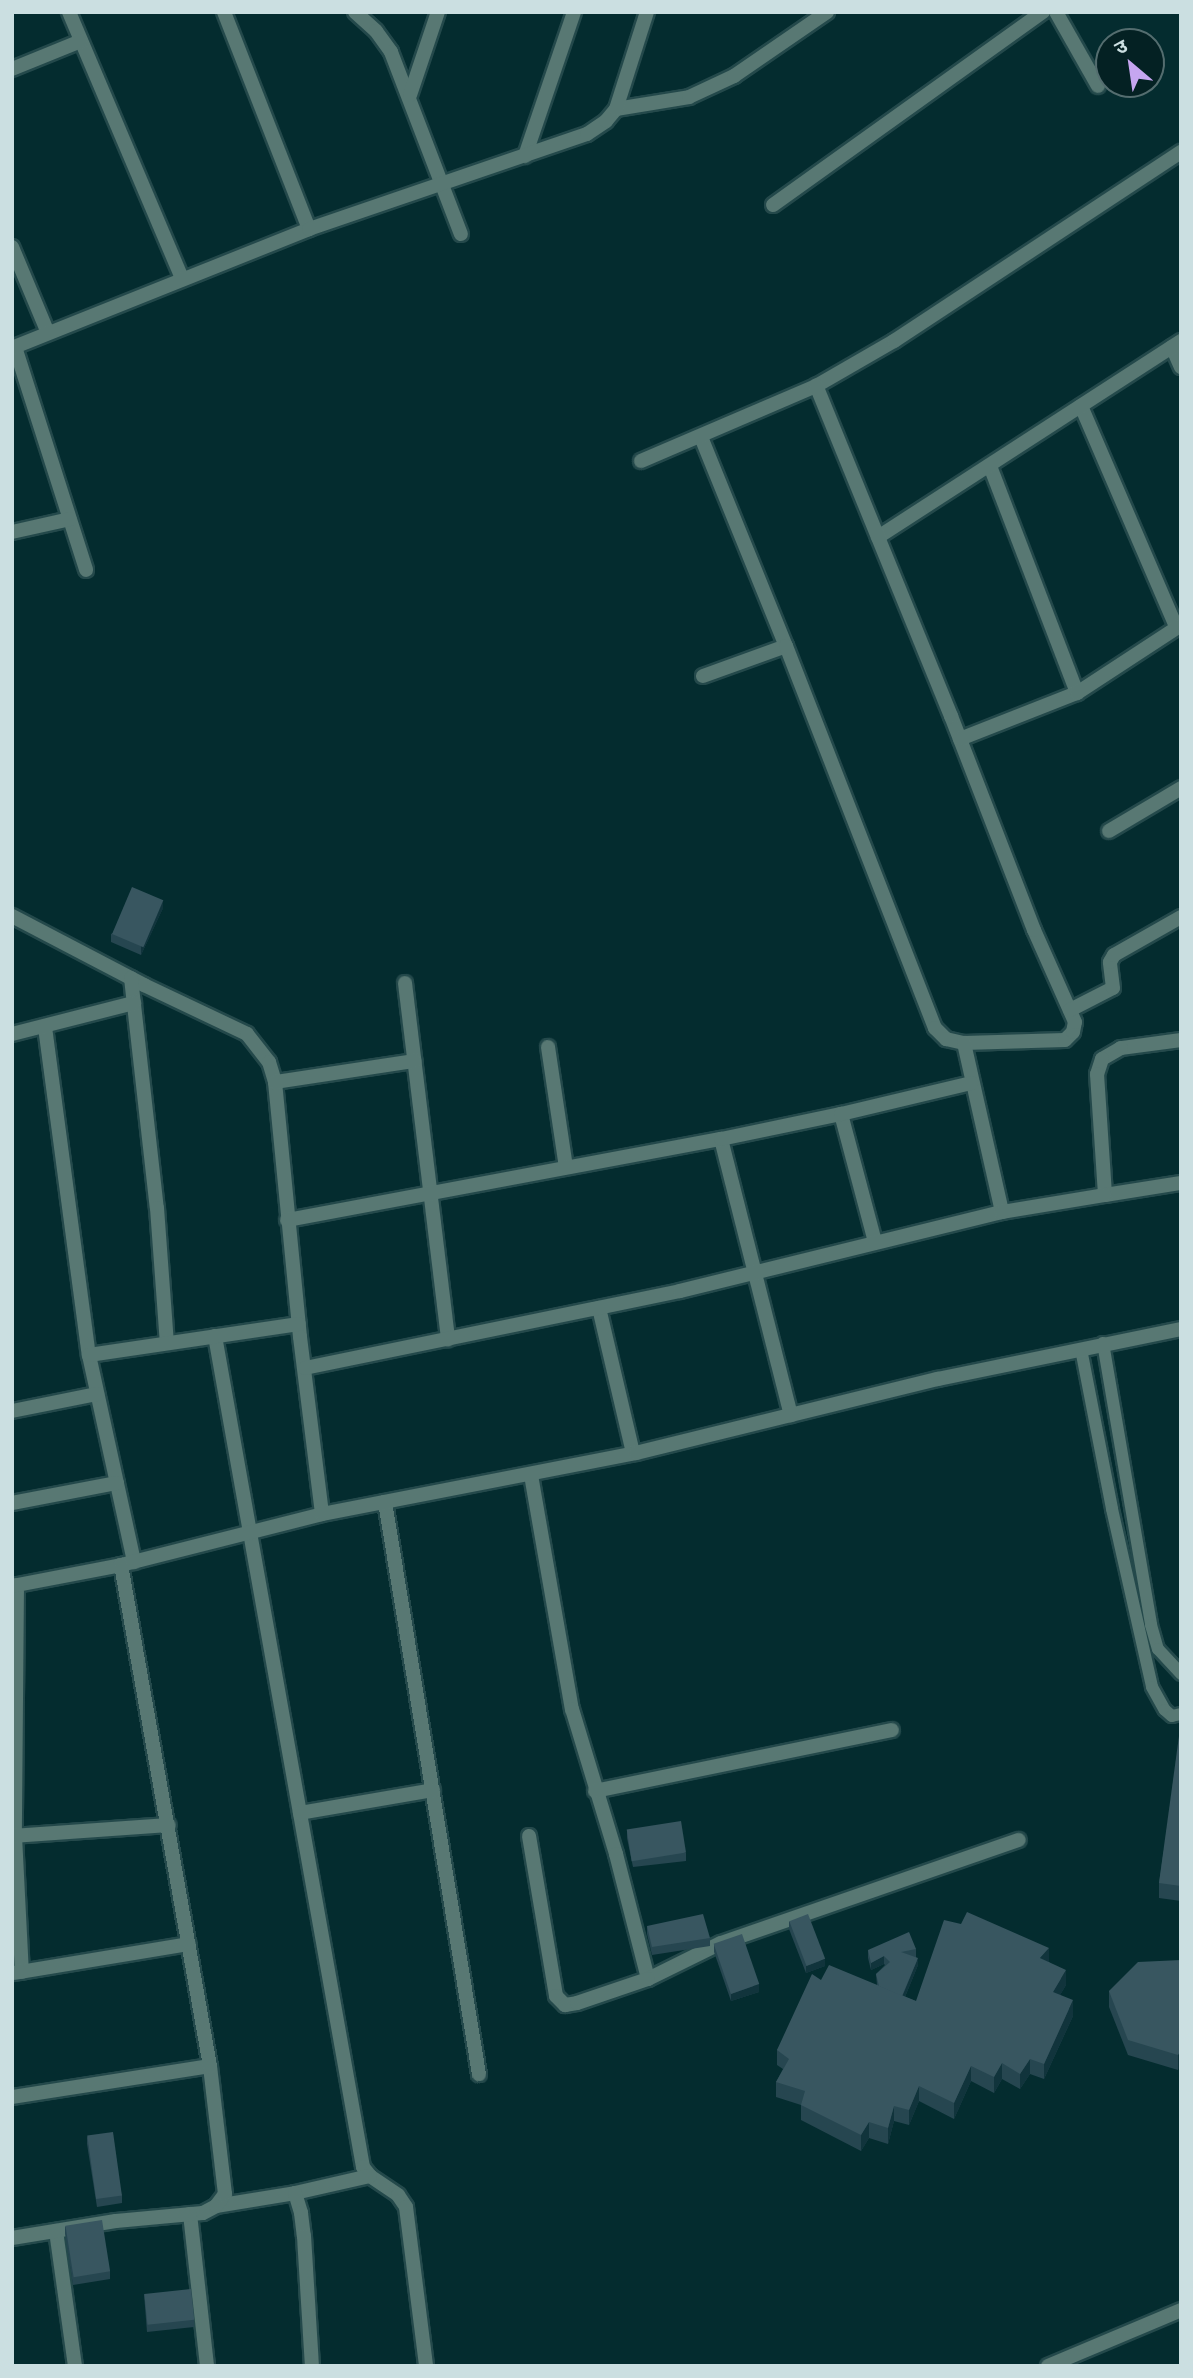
<!DOCTYPE html>
<html>
<head>
<meta charset="utf-8">
<style>
  body { margin:0 }
  #map { position:relative; width:1193px; height:2378px; overflow:hidden; background:#042c2f; font-family:Quicksand,"Noto Sans Devanagari",sans-serif }
  div>[style] { position:absolute }
  .roads { filter:drop-shadow(2px 0 #24494b) drop-shadow(-2px 0 #24494b) drop-shadow(0 2px #24494b) drop-shadow(0 -2px #24494b) }
  .service>* { height:12px; margin:-6px; padding:0 6px; transform-origin:6px; border-radius:6px; background:#587873 }
  .minor>* { height:14px; margin:-7px; padding:0 7px; transform-origin:7px; border-radius:7px; background:#587873 }
  .wall>* { inset:0; background:#264650 }
  .shaded-wall>* { inset:0; background:#11343c }
  .building>* { inset:0; background:#385660; transform-origin:0 0 }
  span { translate:-50% -50%; white-space:nowrap; text-align:center; line-height:1.15; -webkit-text-stroke:7px #042123; paint-order:stroke }
  .frame { position:absolute; inset:0; border:14px solid #cbdfe1; pointer-events:none }
  .north { position:absolute; left:1095px; top:28px; width:70px; height:70px; box-sizing:border-box; background:#042123; border:2px solid #546d6f; border-radius:50%; rotate:331deg; font-size:19px; font-weight:700; line-height:28px; text-align:center; color:#cbdfe1 }
  .north::after { content:''; display:block; margin:auto; width:24px; height:32px; background:#c6a6f0; clip-path:polygon(50% 0,100% 100%,50% 72%,0 100%) }
</style>
</head>
<body>
<div id="map">
  <div class="roads">
    <div class="service">
      <div style="left:1103px;top:1343px;width:286px;rotate:80.3deg"></div>
      <div style="left:1151px;top:1625px;width:25px;rotate:74deg"></div>
      <div style="left:1158px;top:1649px;width:34px;rotate:47deg"></div>
      <div style="left:1081px;top:1349px;width:163px;rotate:79deg"></div>
      <div style="left:1112px;top:1509px;width:182px;rotate:77.3deg"></div>
      <div style="left:1152px;top:1687px;width:26px;rotate:61deg"></div>
      <div style="left:1165px;top:1710px;width:9px;rotate:41deg"></div>
      <div style="left:1172px;top:1716px;width:9px;rotate:-13deg"></div>
    </div>
    <div class="minor">
      <div style="left:69px;top:12px;width:289px;rotate:67deg"></div>
      <div style="left:224px;top:12px;width:233px;rotate:68.6deg"></div>
      <div style="left:355px;top:12px;width:28px;rotate:42deg"></div>
      <div style="left:376px;top:31px;width:26px;rotate:54deg"></div>
      <div style="left:391px;top:52px;width:195px;rotate:69deg"></div>
      <div style="left:1056px;top:12px;width:85px;rotate:60.4deg"></div>
      <div style="left:12px;top:69px;width:74px;rotate:-22.1deg"></div>
      <div style="left:410px;top:95px;width:88px;rotate:-71.4deg"></div>
      <div style="left:616px;top:109px;width:74px;rotate:-9.3deg"></div>
      <div style="left:689px;top:97px;width:50px;rotate:-25deg"></div>
      <div style="left:734px;top:76px;width:113px;rotate:-34.5deg"></div>
      <div style="left:525px;top:156px;width:152px;rotate:-71.2deg"></div>
      <div style="left:773px;top:205px;width:332px;rotate:-35.6deg"></div>
      <div style="left:12px;top:247px;width:93px;rotate:67.3deg"></div>
      <div style="left:15px;top:347px;width:234px;rotate:72.3deg"></div>
      <div style="left:1172px;top:347px;width:22px;rotate:66deg"></div>
      <div style="left:12px;top:348px;width:320px;rotate:-21.8deg"></div>
      <div style="left:309px;top:229px;width:294px;rotate:-18.9deg"></div>
      <div style="left:587px;top:134px;width:23px;rotate:-34deg"></div>
      <div style="left:606px;top:121px;width:16px;rotate:-50deg"></div>
      <div style="left:616px;top:109px;width:102px;rotate:-72.3deg"></div>
      <div style="left:1081px;top:406px;width:241px;rotate:66.7deg"></div>
      <div style="left:701px;top:437px;width:226px;rotate:67.9deg"></div>
      <div style="left:641px;top:461px;width:190px;rotate:-23.2deg"></div>
      <div style="left:816px;top:386px;width:90px;rotate:-30deg"></div>
      <div style="left:894px;top:341px;width:344px;rotate:-33.4deg"></div>
      <div style="left:990px;top:466px;width:243px;rotate:69deg"></div>
      <div style="left:12px;top:532px;width:59px;rotate:-12.6deg"></div>
      <div style="left:878px;top:537px;width:361px;rotate:-32.9deg"></div>
      <div style="left:703px;top:676px;width:88px;rotate:-19.9deg"></div>
      <div style="left:786px;top:646px;width:410px;rotate:68.7deg"></div>
      <div style="left:935px;top:1028px;width:16px;rotate:45deg"></div>
      <div style="left:946px;top:1039px;width:18px;rotate:13deg"></div>
      <div style="left:964px;top:1043px;width:101px;rotate:-1.7deg"></div>
      <div style="left:1065px;top:1040px;width:11px;rotate:-45deg"></div>
      <div style="left:1073px;top:1032px;width:10px;rotate:-79deg"></div>
      <div style="left:1075px;top:1022px;width:101px;rotate:-114deg"></div>
      <div style="left:1034px;top:930px;width:230px;rotate:-111.2deg"></div>
      <div style="left:951px;top:716px;width:357px;rotate:-112.2deg"></div>
      <div style="left:960px;top:739px;width:126px;rotate:-21.5deg"></div>
      <div style="left:1077px;top:693px;width:124px;rotate:-33.2deg"></div>
      <div style="left:1109px;top:831px;width:84px;rotate:-30.8deg"></div>
      <div style="left:12px;top:916px;width:149px;rotate:27.6deg"></div>
      <div style="left:144px;top:985px;width:114px;rotate:25.4deg"></div>
      <div style="left:247px;top:1034px;width:36px;rotate:52deg"></div>
      <div style="left:269px;top:1062px;width:21px;rotate:73deg"></div>
      <div style="left:275px;top:1082px;width:256px;rotate:84.4deg"></div>
      <div style="left:300px;top:1337px;width:178px;rotate:82.9deg"></div>
      <div style="left:131px;top:978px;width:231px;rotate:83.6deg"></div>
      <div style="left:157px;top:1208px;width:135px;rotate:85.8deg"></div>
      <div style="left:405px;top:983px;width:359px;rotate:83.1deg"></div>
      <div style="left:1070px;top:1010px;width:48px;rotate:-27.1deg"></div>
      <div style="left:1113px;top:988px;width:26px;rotate:-97deg"></div>
      <div style="left:1110px;top:962px;width:8px;rotate:-60deg"></div>
      <div style="left:1114px;top:955px;width:77px;rotate:-29.6deg"></div>
      <div style="left:45px;top:1027px;width:331px;rotate:82.4deg"></div>
      <div style="left:89px;top:1355px;width:212px;rotate:77.7deg"></div>
      <div style="left:12px;top:1034px;width:126px;rotate:-14.3deg"></div>
      <div style="left:1181px;top:1040px;width:61px;rotate:172.4deg"></div>
      <div style="left:1121px;top:1048px;width:22px;rotate:150deg"></div>
      <div style="left:1102px;top:1059px;width:16px;rotate:108deg"></div>
      <div style="left:1097px;top:1074px;width:121px;rotate:86.2deg"></div>
      <div style="left:1105px;top:1195px;width:77px;rotate:-9deg"></div>
      <div style="left:964px;top:1043px;width:173px;rotate:77.3deg"></div>
      <div style="left:548px;top:1047px;width:121px;rotate:81.5deg"></div>
      <div style="left:275px;top:1082px;width:141px;rotate:-8.6deg"></div>
      <div style="left:841px;top:1114px;width:132px;rotate:75.1deg"></div>
      <div style="left:721px;top:1139px;width:285px;rotate:75.8deg"></div>
      <div style="left:287px;top:1220px;width:441px;rotate:-10.6deg"></div>
      <div style="left:721px;top:1139px;width:123px;rotate:-11.8deg"></div>
      <div style="left:841px;top:1114px;width:134px;rotate:-13.4deg"></div>
      <div style="left:599px;top:1308px;width:149px;rotate:76.8deg"></div>
      <div style="left:215px;top:1336px;width:844px;rotate:79.9deg"></div>
      <div style="left:363px;top:2167px;width:11px;rotate:52deg"></div>
      <div style="left:370px;top:2176px;width:34px;rotate:34deg"></div>
      <div style="left:398px;top:2195px;width:14px;rotate:56deg"></div>
      <div style="left:406px;top:2207px;width:160px;rotate:82.8deg"></div>
      <div style="left:89px;top:1355px;width:212px;rotate:-8.4deg"></div>
      <div style="left:305px;top:1368px;width:383px;rotate:-11.6deg"></div>
      <div style="left:680px;top:1291px;width:332px;rotate:-13.8deg"></div>
      <div style="left:1002px;top:1212px;width:104px;rotate:-9.4deg"></div>
      <div style="left:12px;top:1411px;width:87px;rotate:-11.3deg"></div>
      <div style="left:531px;top:1475px;width:238px;rotate:80.1deg"></div>
      <div style="left:572px;top:1709px;width:152px;rotate:73.1deg"></div>
      <div style="left:616px;top:1854px;width:129px;rotate:75.6deg"></div>
      <div style="left:648px;top:1979px;width:81px;rotate:-26.3deg"></div>
      <div style="left:721px;top:1943px;width:315px;rotate:-19.1deg"></div>
      <div style="left:385px;top:1502px;width:580px;rotate:80.67deg"></div>
      <div style="left:12px;top:1503px;width:107px;rotate:-10.8deg"></div>
      <div style="left:17px;top:1585px;width:251px;rotate:90.5deg"></div>
      <div style="left:15px;top:1836px;width:136px;rotate:87.1deg"></div>
      <div style="left:12px;top:1586px;width:111px;rotate:-10.9deg"></div>
      <div style="left:121px;top:1565px;width:207px;rotate:-14.2deg"></div>
      <div style="left:322px;top:1514px;width:320px;rotate:-11deg"></div>
      <div style="left:636px;top:1453px;width:311px;rotate:-13.8deg"></div>
      <div style="left:938px;top:1379px;width:248px;rotate:-11.6deg"></div>
      <div style="left:595px;top:1791px;width:303px;rotate:-11.6deg"></div>
      <div style="left:300px;top:1813px;width:135px;rotate:-9.8deg"></div>
      <div style="left:12px;top:1836px;width:157px;rotate:-4deg"></div>
      <div style="left:529px;top:1836px;width:162px;rotate:80.4deg"></div>
      <div style="left:556px;top:1996px;width:13px;rotate:45deg"></div>
      <div style="left:565px;top:2005px;width:12px;rotate:-9deg"></div>
      <div style="left:577px;top:2003px;width:75px;rotate:-18.7deg"></div>
      <div style="left:14px;top:1973px;width:177px;rotate:-9.4deg"></div>
      <div style="left:12px;top:2097px;width:200px;rotate:-8.9deg"></div>
      <div style="left:295px;top:2193px;width:77px;rotate:-12.8deg"></div>
      <div style="left:216px;top:2206px;width:80px;rotate:-9.3deg"></div>
      <div style="left:295px;top:2193px;width:21px;rotate:73deg"></div>
      <div style="left:301px;top:2213px;width:23px;rotate:83deg"></div>
      <div style="left:304px;top:2236px;width:130px;rotate:86.5deg"></div>
      <div style="left:190px;top:2214px;width:153px;rotate:83.6deg"></div>
      <div style="left:56px;top:2231px;width:136px;rotate:82deg"></div>
      <div style="left:12px;top:2238px;width:105px;rotate:-9.3deg"></div>
      <div style="left:116px;top:2221px;width:87px;rotate:-5.3deg"></div>
      <div style="left:203px;top:2213px;width:15px;rotate:-28deg"></div>
      <div style="left:216px;top:2206px;width:15px;rotate:-53deg"></div>
      <div style="left:225px;top:2194px;width:129px;rotate:-96.7deg"></div>
      <div style="left:210px;top:2066px;width:509px;rotate:-100.07deg"></div>
      <div style="left:1048px;top:2366px;width:144px;rotate:-22.8deg"></div>
    </div>
  </div>
  <div class="wall">
    <div style="clip-path:polygon(163px 908px,141px 955px,111px 942px,111px 934px)"></div>
    <div style="clip-path:polygon(1181px 1736px,1181px 1901px,1159px 1898px,1159px 1883px)"></div>
    <div style="clip-path:polygon(627px 1830px,686px 1853px,686px 1861px,633px 1867px,627px 1838px)"></div>
    <div style="clip-path:polygon(789px 1921px,825px 1966px,806px 1973px,789px 1929px)"></div>
    <div style="clip-path:polygon(647px 1926px,710px 1938px,710px 1946px,652px 1955px,647px 1934px)"></div>
    <div style="clip-path:polygon(714px 1944px,759px 1992px,731px 2001px,714px 1952px)"></div>
    <div style="clip-path:polygon(916px 1949px,916px 1957px,918px 1965px,905px 1997px,916px 2001px,1049px 1962px,1066px 1985px,1060px 1995px,1073px 2016px,1044px 2079px,1030px 2074px,1020px 2089px,1002px 2079px,994px 2093px,971px 2081px,954px 2119px,919px 2101px,909px 2125px,894px 2121px,888px 2144px,869px 2138px,861px 2151px,801px 2120px,801px 2105px,776px 2097px,776px 2082px,783px 2069px,777px 2065px,777px 2050px,821px 1980px,877px 1985px,876px 1974px,885px 1965px,884px 1964px,871px 1970px,868px 1958px,868px 1950px)"></div>
    <div style="clip-path:polygon(1181px 1960px,1178px 2070px,1128px 2055px,1109px 2007px,1109px 1991px)"></div>
    <div style="clip-path:polygon(87px 2136px,122px 2195px,122px 2203px,97px 2207px,87px 2144px)"></div>
    <div style="clip-path:polygon(65px 2226px,110px 2271px,110px 2279px,73px 2285px,65px 2234px)"></div>
    <div style="clip-path:polygon(144px 2294px,194px 2320px,194px 2327px,147px 2332px)"></div>
  </div>
  <div class="shaded-wall">
    <div style="clip-path:polygon(163px 900px,163px 908px,141px 955px,141px 947px)"></div>
    <div style="clip-path:polygon(1049px 1948px,1049px 1963px,1040px 1958px)"></div>
    <div style="clip-path:polygon(884px 1956px,884px 1964px,871px 1970px,871px 1963px)"></div>
    <div style="clip-path:polygon(918px 1958px,918px 1965px,900px 2009px,900px 2002px)"></div>
    <div style="clip-path:polygon(825px 1959px,825px 1966px,806px 1973px,806px 1966px)"></div>
    <div style="clip-path:polygon(1066px 1970px,1066px 1985px,1053px 2007px,1053px 1992px)"></div>
    <div style="clip-path:polygon(759px 1984px,759px 1992px,731px 2001px,731px 1994px)"></div>
    <div style="clip-path:polygon(1073px 2000px,1073px 2016px,1044px 2079px,1044px 2064px)"></div>
    <div style="clip-path:polygon(1181px 2051px,1181px 2066px,1178px 2070px,1178px 2055px)"></div>
    <div style="clip-path:polygon(1030px 2059px,1030px 2074px,1020px 2089px,1020px 2074px)"></div>
    <div style="clip-path:polygon(1002px 2063px,1002px 2079px,994px 2093px,994px 2077px)"></div>
    <div style="clip-path:polygon(971px 2066px,971px 2081px,954px 2119px,954px 2103px)"></div>
    <div style="clip-path:polygon(919px 2086px,919px 2101px,909px 2125px,909px 2110px)"></div>
    <div style="clip-path:polygon(894px 2106px,894px 2121px,888px 2144px,888px 2128px)"></div>
    <div style="clip-path:polygon(869px 2122px,869px 2138px,861px 2151px,861px 2135px)"></div>
  </div>
  <div class="building">
    <div style="left:132px;top:887px;width:34px;height:51px;rotate:23deg"></div>
    <div style="clip-path:polygon(1179px 1736px,1181px 1736px,1181px 1886px,1159px 1883px)"></div>
    <div style="left:681px;top:1821px;width:32px;height:55px;rotate:81deg"></div>
    <div style="clip-path:polygon(967px 1912px,1049px 1948px,1040px 1958px,1066px 1970px,1053px 1992px,1073px 2000px,1044px 2064px,1030px 2059px,1020px 2074px,1002px 2063px,994px 2077px,971px 2066px,954px 2103px,919px 2086px,909px 2110px,894px 2106px,888px 2128px,869px 2122px,861px 2135px,801px 2105px,805px 2091px,776px 2082px,789px 2059px,777px 2050px,812px 1974px,821px 1980px,829px 1965px,916px 2001px,944px 1920px,961px 1924px)"></div>
    <div style="clip-path:polygon(703px 1914px,710px 1938px,652px 1947px,647px 1926px)"></div>
    <div style="left:808px;top:1914px;width:48px;height:20px;rotate:69deg"></div>
    <div style="clip-path:polygon(909px 1932px,916px 1949px,901px 1952px,918px 1958px,902px 1996px,879px 1986px,876px 1974px,890px 1962px,884px 1956px,871px 1963px,868px 1950px)"></div>
    <div style="left:742px;top:1934px;width:53px;height:30px;rotate:71deg"></div>
    <div style="clip-path:polygon(1181px 1960px,1181px 2051px,1178px 2055px,1128px 2040px,1109px 1991px,1138px 1962px)"></div>
    <div style="left:113px;top:2132px;width:64px;height:26px;rotate:82deg"></div>
    <div style="left:102px;top:2220px;width:52px;height:37px;rotate:81deg"></div>
    <div style="left:191px;top:2289px;width:31px;height:47px;rotate:84deg"></div>
  </div>
  <div class="frame"></div>
  <div class="north">उ</div>
</div>
</body>
</html>
